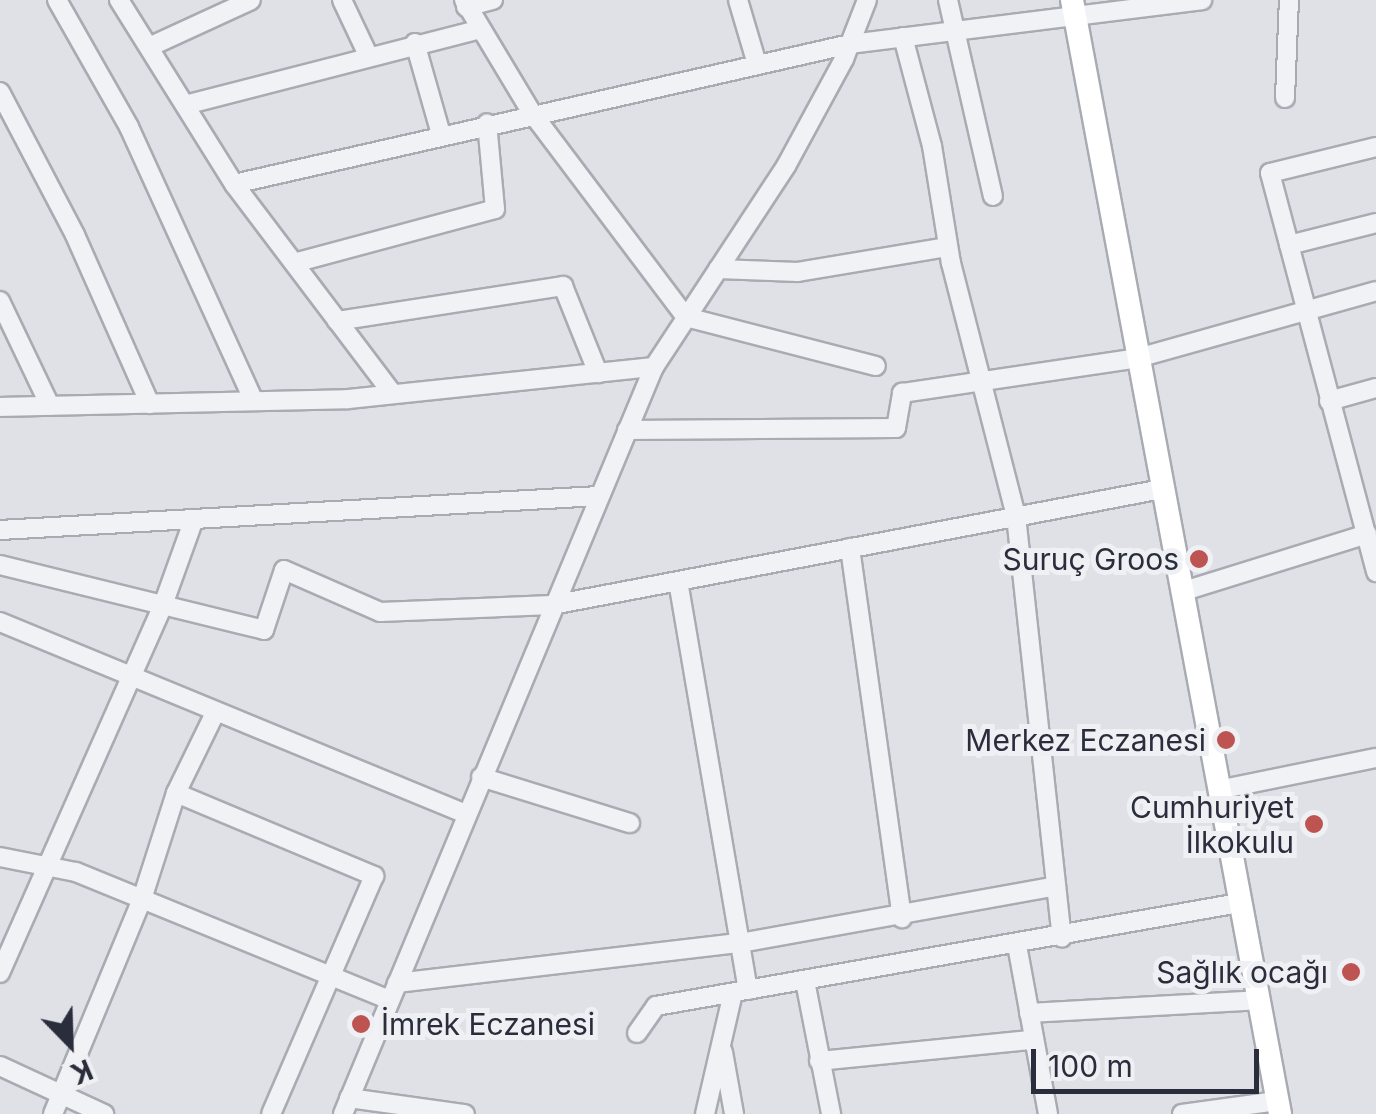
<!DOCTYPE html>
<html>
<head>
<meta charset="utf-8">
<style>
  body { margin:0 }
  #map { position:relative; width:1376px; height:1114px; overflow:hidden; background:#dfe1e6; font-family:Inter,sans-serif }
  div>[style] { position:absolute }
  .roads { filter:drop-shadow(2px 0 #a9abb3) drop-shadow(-2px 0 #a9abb3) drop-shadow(0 2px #a9abb3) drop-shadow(0 -2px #a9abb3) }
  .minor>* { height:18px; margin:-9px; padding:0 9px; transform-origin:9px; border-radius:9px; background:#f1f2f5 }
  .major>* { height:22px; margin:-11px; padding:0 11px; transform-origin:11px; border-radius:11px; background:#fff }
  .dots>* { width:28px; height:28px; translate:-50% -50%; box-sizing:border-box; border:5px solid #eef0f4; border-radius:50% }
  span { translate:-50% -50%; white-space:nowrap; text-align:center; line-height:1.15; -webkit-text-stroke:10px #eef0f4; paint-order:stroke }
  .poi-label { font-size:30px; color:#2a2d3c }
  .right { translate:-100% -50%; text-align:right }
  .left { translate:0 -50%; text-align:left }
  .north { position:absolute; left:20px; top:994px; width:100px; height:100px; -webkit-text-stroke:8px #eef0f4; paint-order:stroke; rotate:157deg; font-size:28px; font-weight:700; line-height:40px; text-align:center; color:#2a2d3c }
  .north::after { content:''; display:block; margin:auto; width:35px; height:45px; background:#2a2d3c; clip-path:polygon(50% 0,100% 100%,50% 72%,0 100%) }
  .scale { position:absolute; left:1031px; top:1049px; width:228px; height:45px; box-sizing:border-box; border:5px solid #2a2d3c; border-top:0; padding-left:12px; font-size:30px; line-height:35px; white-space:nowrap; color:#2a2d3c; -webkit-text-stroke:8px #eef0f4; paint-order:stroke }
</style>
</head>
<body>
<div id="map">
  <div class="roads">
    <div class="minor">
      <div style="left:57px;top:0;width:146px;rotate:60.4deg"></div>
      <div style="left:129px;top:127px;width:301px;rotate:65.5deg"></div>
      <div style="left:119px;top:0;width:217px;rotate:58deg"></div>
      <div style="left:234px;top:184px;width:263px;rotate:52.9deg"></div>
      <div style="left:342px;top:0;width:61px;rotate:64.7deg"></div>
      <div style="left:464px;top:0;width:132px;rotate:59deg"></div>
      <div style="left:532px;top:113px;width:256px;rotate:53deg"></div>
      <div style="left:686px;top:317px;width:196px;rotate:14.5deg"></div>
      <div style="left:738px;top:0;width:67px;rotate:73.5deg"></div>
      <div style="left:948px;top:0;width:201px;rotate:77.1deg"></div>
      <div style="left:466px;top:7px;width:28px;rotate:-15deg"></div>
      <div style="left:903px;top:37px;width:113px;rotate:75.1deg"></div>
      <div style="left:932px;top:146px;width:119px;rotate:80.8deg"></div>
      <div style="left:951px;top:263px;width:261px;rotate:75.6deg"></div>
      <div style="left:1016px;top:516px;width:424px;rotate:83.8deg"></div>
      <div style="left:415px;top:43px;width:95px;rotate:74.1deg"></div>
      <div style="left:149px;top:47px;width:112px;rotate:-24.7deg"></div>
      <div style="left:0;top:92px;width:161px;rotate:62.3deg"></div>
      <div style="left:75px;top:235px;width:185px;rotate:66.1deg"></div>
      <div style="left:1285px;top:98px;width:98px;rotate:-87.7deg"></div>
      <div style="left:185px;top:105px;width:305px;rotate:-14.4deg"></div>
      <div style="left:1376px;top:147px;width:109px;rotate:166.2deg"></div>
      <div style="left:1270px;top:173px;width:413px;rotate:75.1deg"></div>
      <div style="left:234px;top:184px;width:632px;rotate:-12.8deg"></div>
      <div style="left:850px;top:44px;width:355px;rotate:-7.1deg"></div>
      <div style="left:1289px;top:245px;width:90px;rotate:-14.2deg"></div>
      <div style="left:294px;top:263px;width:208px;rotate:-15deg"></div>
      <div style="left:495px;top:209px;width:86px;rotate:-95.3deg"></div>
      <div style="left:718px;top:269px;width:80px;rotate:2.1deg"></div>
      <div style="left:798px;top:272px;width:152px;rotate:-9.5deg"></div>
      <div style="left:0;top:301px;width:116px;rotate:64.5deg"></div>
      <div style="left:337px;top:321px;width:229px;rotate:-8.8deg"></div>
      <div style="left:563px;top:286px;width:94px;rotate:68.1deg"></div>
      <div style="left:1329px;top:401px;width:49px;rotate:-15.5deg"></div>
      <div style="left:0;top:407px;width:348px;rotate:-1.3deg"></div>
      <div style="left:348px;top:399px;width:308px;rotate:-6deg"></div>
      <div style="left:627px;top:430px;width:269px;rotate:-0.4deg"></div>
      <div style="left:896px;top:428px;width:36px;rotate:-80deg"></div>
      <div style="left:902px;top:393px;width:239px;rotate:-8.4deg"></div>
      <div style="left:1138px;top:358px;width:247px;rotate:-15.7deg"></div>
      <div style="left:0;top:530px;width:600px;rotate:-3.25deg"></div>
      <div style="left:850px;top:548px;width:374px;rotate:82deg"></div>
      <div style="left:0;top:565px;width:272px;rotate:13.8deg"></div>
      <div style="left:264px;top:630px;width:63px;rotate:-71.6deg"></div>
      <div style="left:284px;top:570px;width:105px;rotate:23.6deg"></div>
      <div style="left:380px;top:612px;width:172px;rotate:-2.3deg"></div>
      <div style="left:552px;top:605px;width:621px;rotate:-10.77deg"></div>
      <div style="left:678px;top:581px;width:415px;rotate:80.3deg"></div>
      <div style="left:1181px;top:592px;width:195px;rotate:-17.3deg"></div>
      <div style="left:0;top:622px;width:504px;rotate:22.39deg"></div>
      <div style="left:481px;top:777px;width:156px;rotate:17.2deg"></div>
      <div style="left:1223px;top:789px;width:156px;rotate:-11.5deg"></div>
      <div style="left:176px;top:793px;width:215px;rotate:22.7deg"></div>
      <div style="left:374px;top:876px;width:259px;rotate:113.4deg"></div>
      <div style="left:0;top:857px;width:77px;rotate:11.2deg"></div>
      <div style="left:76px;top:872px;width:339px;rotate:22.2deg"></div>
      <div style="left:1017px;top:945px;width:172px;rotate:79.6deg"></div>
      <div style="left:0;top:973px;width:402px;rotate:-66.1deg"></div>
      <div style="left:163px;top:605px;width:91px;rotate:-70.2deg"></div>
      <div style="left:805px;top:981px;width:136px;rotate:78.9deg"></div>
      <div style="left:397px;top:983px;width:345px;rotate:-6.7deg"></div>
      <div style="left:740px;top:943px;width:321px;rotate:-10.2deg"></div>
      <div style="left:1029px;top:1013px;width:229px;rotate:-3.2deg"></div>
      <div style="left:637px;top:1033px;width:33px;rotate:-55deg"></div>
      <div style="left:656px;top:1006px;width:592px;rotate:-10.02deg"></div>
      <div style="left:723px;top:1052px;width:63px;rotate:79.9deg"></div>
      <div style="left:819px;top:1061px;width:213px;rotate:-5.7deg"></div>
      <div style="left:0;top:1066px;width:115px;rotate:24.8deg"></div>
      <div style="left:349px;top:1098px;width:117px;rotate:7.9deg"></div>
      <div style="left:53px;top:1114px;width:233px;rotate:-67.5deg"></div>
      <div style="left:142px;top:899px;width:111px;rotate:-72.2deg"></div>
      <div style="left:176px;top:793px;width:89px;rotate:-64deg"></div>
      <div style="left:343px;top:1114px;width:809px;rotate:-67.4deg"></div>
      <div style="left:654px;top:367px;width:240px;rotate:-56.7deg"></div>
      <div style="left:786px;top:166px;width:122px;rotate:-61.5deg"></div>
      <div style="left:844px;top:59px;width:63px;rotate:-68.7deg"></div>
      <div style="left:705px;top:1114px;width:124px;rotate:-77deg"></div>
      <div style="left:1182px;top:1114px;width:96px;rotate:-7.8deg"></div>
    </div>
    <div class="major">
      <div style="left:1072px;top:0;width:1133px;rotate:79.42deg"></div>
    </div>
  </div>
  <div class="dots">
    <div style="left:1199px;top:559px;background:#be5452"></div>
    <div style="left:1226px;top:740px;background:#be5452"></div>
    <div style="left:1314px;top:824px;background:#be5452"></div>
    <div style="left:1351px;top:972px;background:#be5452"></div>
    <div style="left:361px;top:1024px;background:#be5452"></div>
  </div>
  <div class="poi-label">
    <span class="right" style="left:1179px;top:559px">Suruç Groos</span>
    <span class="right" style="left:1206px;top:740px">Merkez Eczanesi</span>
    <span class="right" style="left:1294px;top:824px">Cumhuriyet<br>İlkokulu</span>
    <span class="right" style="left:1328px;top:972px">Sağlık ocağı</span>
    <span class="left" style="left:381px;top:1024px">İmrek Eczanesi</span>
  </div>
  <div class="north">K</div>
  <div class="scale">100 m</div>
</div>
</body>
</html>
